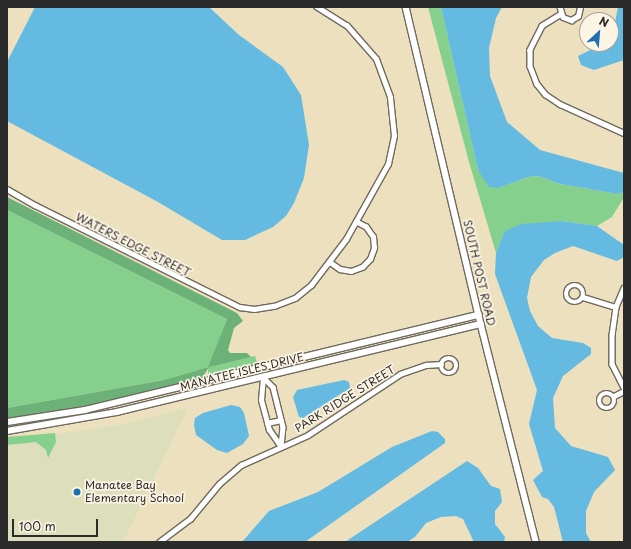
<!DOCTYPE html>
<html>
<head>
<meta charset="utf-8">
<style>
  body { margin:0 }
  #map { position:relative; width:631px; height:549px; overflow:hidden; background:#ede0be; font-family:"Playpen Sans",sans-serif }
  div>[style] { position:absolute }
  .built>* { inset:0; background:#dddebc }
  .green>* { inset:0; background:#85d08d }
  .forest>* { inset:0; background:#6cb278 }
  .water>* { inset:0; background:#64bae1 }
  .roads { filter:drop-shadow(1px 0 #6f6a5e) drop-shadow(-1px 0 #6f6a5e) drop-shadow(0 1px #6f6a5e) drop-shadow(0 -1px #6f6a5e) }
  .minor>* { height:4.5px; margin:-2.25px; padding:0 2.25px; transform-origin:2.25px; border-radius:2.25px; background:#fff }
  .minor>.ring { margin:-2.25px; padding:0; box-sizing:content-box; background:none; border:4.5px solid #fff; border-radius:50% }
  .tertiary>* { height:5.5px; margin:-2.75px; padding:0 2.75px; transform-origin:2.75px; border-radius:2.75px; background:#fff }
  .dots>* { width:11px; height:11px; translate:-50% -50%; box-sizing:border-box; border:2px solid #fcf5e5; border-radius:50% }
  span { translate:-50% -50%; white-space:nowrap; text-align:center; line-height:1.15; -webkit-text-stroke:3.5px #fcf5e5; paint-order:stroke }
  .street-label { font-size:11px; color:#2b2b2b }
  .poi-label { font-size:11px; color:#2b2b2b }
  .left { translate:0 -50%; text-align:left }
  .frame { position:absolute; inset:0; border:8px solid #2b2b2b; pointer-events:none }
  .north { position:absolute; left:579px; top:12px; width:40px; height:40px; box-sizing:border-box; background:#fcf5e5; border:1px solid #a8a49b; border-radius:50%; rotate:26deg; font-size:11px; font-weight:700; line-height:16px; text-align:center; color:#2b2b2b }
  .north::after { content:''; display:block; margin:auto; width:14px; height:18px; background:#1f6fb2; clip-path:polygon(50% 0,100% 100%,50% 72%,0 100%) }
  .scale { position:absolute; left:12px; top:519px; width:86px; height:18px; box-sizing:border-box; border:2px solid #2b2b2b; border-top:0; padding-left:5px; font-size:12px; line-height:14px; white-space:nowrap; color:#2b2b2b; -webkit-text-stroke:3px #fcf5e5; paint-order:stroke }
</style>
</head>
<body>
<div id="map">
  <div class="built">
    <div style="clip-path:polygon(188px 408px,123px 542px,7px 542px,7px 442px,123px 424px)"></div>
  </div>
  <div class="green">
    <div style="clip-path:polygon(428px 7px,441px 7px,478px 170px,499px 188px,528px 177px,538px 176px,560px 184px,618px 194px,624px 192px,624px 197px,612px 217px,597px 226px,562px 221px,504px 232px,496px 253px,469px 162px)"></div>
    <div style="clip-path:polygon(7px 210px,227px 319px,209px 366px,255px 356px,259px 368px,208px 377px,208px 367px,164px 380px,7px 408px)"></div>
    <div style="clip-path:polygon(55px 433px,56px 442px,48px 458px,46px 450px,36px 442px,7px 445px,7px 437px)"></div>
  </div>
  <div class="forest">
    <div style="clip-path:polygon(7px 197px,237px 313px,243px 321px,234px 328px,228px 350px,230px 353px,247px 353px,251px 357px,209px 367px,199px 383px,115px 403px,7px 422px,7px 408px,164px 380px,208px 367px,227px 319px,7px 210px)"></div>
  </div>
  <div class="water">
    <div style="clip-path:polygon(35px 7px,209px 7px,239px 35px,283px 67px,301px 95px,309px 145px,304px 178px,294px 203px,286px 216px,273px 227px,245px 240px,222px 240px,158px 202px,7px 121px,7px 62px)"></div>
    <div style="clip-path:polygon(441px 7px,502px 7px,496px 18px,489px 48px,490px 76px,507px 122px,540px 150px,624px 173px,624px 192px,618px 194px,560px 184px,538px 176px,528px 177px,499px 188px,489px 187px,478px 170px)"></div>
    <div style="clip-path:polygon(618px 7px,624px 7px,624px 60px,594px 70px,581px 65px,578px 56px,603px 44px,611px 44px)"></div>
    <div style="clip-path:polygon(562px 221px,597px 226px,624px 245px,624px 257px,617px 261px,573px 246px,555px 253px,544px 260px,531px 277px,527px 298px,530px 311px,538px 326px,552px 338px,583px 343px,591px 348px,591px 354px,563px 376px,553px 398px,555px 428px,571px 446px,608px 457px,615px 470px,594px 492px,586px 511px,586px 533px,591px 542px,563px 542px,554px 507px,548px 499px,542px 497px,533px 480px,543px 471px,529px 424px,537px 390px,495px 274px,496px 253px,504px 232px,521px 224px)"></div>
    <div style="clip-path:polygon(344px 380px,349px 382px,350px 388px,303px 418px,299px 417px,293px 397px,297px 390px)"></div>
    <div style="clip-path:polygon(231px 405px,240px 407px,244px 413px,249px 436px,243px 444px,227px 453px,217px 450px,196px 435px,194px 425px,195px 418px,203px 413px)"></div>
    <div style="clip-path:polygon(432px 431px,438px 432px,445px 439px,445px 443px,305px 542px,242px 542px,269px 511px,318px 492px,392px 447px)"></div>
    <div style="clip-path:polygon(467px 461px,478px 468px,491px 486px,500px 489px,502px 502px,495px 511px,495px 524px,505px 537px,504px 542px,474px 542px,463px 519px,456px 516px,441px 517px,426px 523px,415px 537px,407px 542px,345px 542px)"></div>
  </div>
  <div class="roads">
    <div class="minor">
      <div style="left:560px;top:7px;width:10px;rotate:73deg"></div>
      <div style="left:563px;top:17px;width:9px;rotate:21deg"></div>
      <div style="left:571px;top:20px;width:8px;rotate:-30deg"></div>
      <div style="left:578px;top:16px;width:9px;rotate:-77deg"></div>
      <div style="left:561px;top:14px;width:22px;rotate:148deg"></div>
      <div style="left:542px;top:26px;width:27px;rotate:117deg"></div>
      <div style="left:530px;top:50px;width:16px;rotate:90deg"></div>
      <div style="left:530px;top:66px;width:19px;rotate:69deg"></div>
      <div style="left:537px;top:84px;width:13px;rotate:51deg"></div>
      <div style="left:545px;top:94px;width:18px;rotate:34deg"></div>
      <div style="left:560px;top:104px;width:70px;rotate:24.4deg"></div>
      <div style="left:7px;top:189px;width:32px;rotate:30deg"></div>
      <div style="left:35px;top:205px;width:229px;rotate:26.5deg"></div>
      <div style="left:240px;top:307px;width:14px;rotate:8deg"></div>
      <div style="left:254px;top:309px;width:20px;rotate:-9deg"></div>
      <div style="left:274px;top:306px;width:22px;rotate:-21deg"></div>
      <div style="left:295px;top:298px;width:21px;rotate:-39deg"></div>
      <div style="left:311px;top:285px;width:58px;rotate:-52.7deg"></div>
      <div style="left:346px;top:239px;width:86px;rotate:-60.8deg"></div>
      <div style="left:388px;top:164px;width:29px;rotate:-78deg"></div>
      <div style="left:394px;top:136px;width:39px;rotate:-96deg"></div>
      <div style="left:390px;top:97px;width:40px;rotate:-110.2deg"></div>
      <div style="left:376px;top:59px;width:44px;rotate:-131.3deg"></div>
      <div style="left:347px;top:26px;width:36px;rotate:-148deg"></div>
      <div style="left:330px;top:262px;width:12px;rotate:35deg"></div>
      <div style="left:340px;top:269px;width:11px;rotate:10deg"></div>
      <div style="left:351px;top:271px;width:12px;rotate:-20deg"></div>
      <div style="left:362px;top:267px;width:11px;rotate:-45deg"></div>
      <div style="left:370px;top:259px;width:12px;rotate:-70deg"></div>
      <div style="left:374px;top:248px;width:11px;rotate:-95deg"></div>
      <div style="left:373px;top:237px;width:12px;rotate:-125deg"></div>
      <div style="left:366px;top:227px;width:11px;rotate:-153deg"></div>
      <div class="ring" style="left:566px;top:285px;width:13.5px;height:13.5px"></div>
      <div style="left:624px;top:288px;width:21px;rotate:113deg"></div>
      <div style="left:616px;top:307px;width:27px;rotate:98deg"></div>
      <div style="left:612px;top:334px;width:30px;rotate:90deg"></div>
      <div style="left:612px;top:364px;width:27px;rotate:63deg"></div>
      <div style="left:583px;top:297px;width:34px;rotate:17deg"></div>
      <div class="ring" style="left:441px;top:358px;width:11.5px;height:11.5px"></div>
      <div style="left:263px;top:377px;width:14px;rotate:45deg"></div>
      <div style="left:273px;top:387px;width:41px;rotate:76deg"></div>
      <div style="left:283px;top:427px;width:20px;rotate:96deg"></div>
      <div style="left:281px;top:447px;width:21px;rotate:-125deg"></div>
      <div style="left:269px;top:430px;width:31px;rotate:-105deg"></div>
      <div style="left:261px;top:400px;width:23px;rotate:-85deg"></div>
      <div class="ring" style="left:599px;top:393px;width:11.5px;height:11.5px"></div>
      <div style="left:614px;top:396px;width:11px;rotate:-27deg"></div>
      <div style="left:267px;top:423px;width:14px;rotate:-12deg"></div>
      <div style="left:159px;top:542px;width:39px;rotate:-37deg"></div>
      <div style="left:190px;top:519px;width:45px;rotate:-50.4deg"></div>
      <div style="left:219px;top:484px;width:29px;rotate:-41deg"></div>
      <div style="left:241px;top:465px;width:73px;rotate:-24.1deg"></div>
      <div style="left:308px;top:435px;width:110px;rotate:-33.5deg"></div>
      <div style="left:400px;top:374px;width:28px;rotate:-19deg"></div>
      <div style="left:426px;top:365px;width:15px;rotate:-4deg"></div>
    </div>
    <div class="tertiary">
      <div style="left:406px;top:7px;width:326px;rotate:76.7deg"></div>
      <div style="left:481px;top:324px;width:225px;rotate:75.8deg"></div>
      <div style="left:7px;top:422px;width:79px;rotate:-8.7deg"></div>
      <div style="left:85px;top:410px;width:405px;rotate:-13.6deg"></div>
      <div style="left:7px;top:431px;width:112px;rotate:-9.8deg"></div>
      <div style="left:117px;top:412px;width:374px;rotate:-13.6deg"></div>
    </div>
  </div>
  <div class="dots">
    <div style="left:77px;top:492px;background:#1f6fb2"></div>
  </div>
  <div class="street-label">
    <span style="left:133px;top:245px;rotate:27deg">WATERS EDGE STREET</span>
    <span style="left:479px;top:273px;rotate:77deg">SOUTH POST ROAD</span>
    <span style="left:242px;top:372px;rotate:-14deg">MANATEE ISLES DRIVE</span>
    <span style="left:345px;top:399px;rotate:-32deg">PARK RIDGE STREET</span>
  </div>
  <div class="poi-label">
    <span class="left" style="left:85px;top:492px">Manatee Bay<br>Elementary School</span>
  </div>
  <div class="frame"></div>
  <div class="north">N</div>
  <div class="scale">100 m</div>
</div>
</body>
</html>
